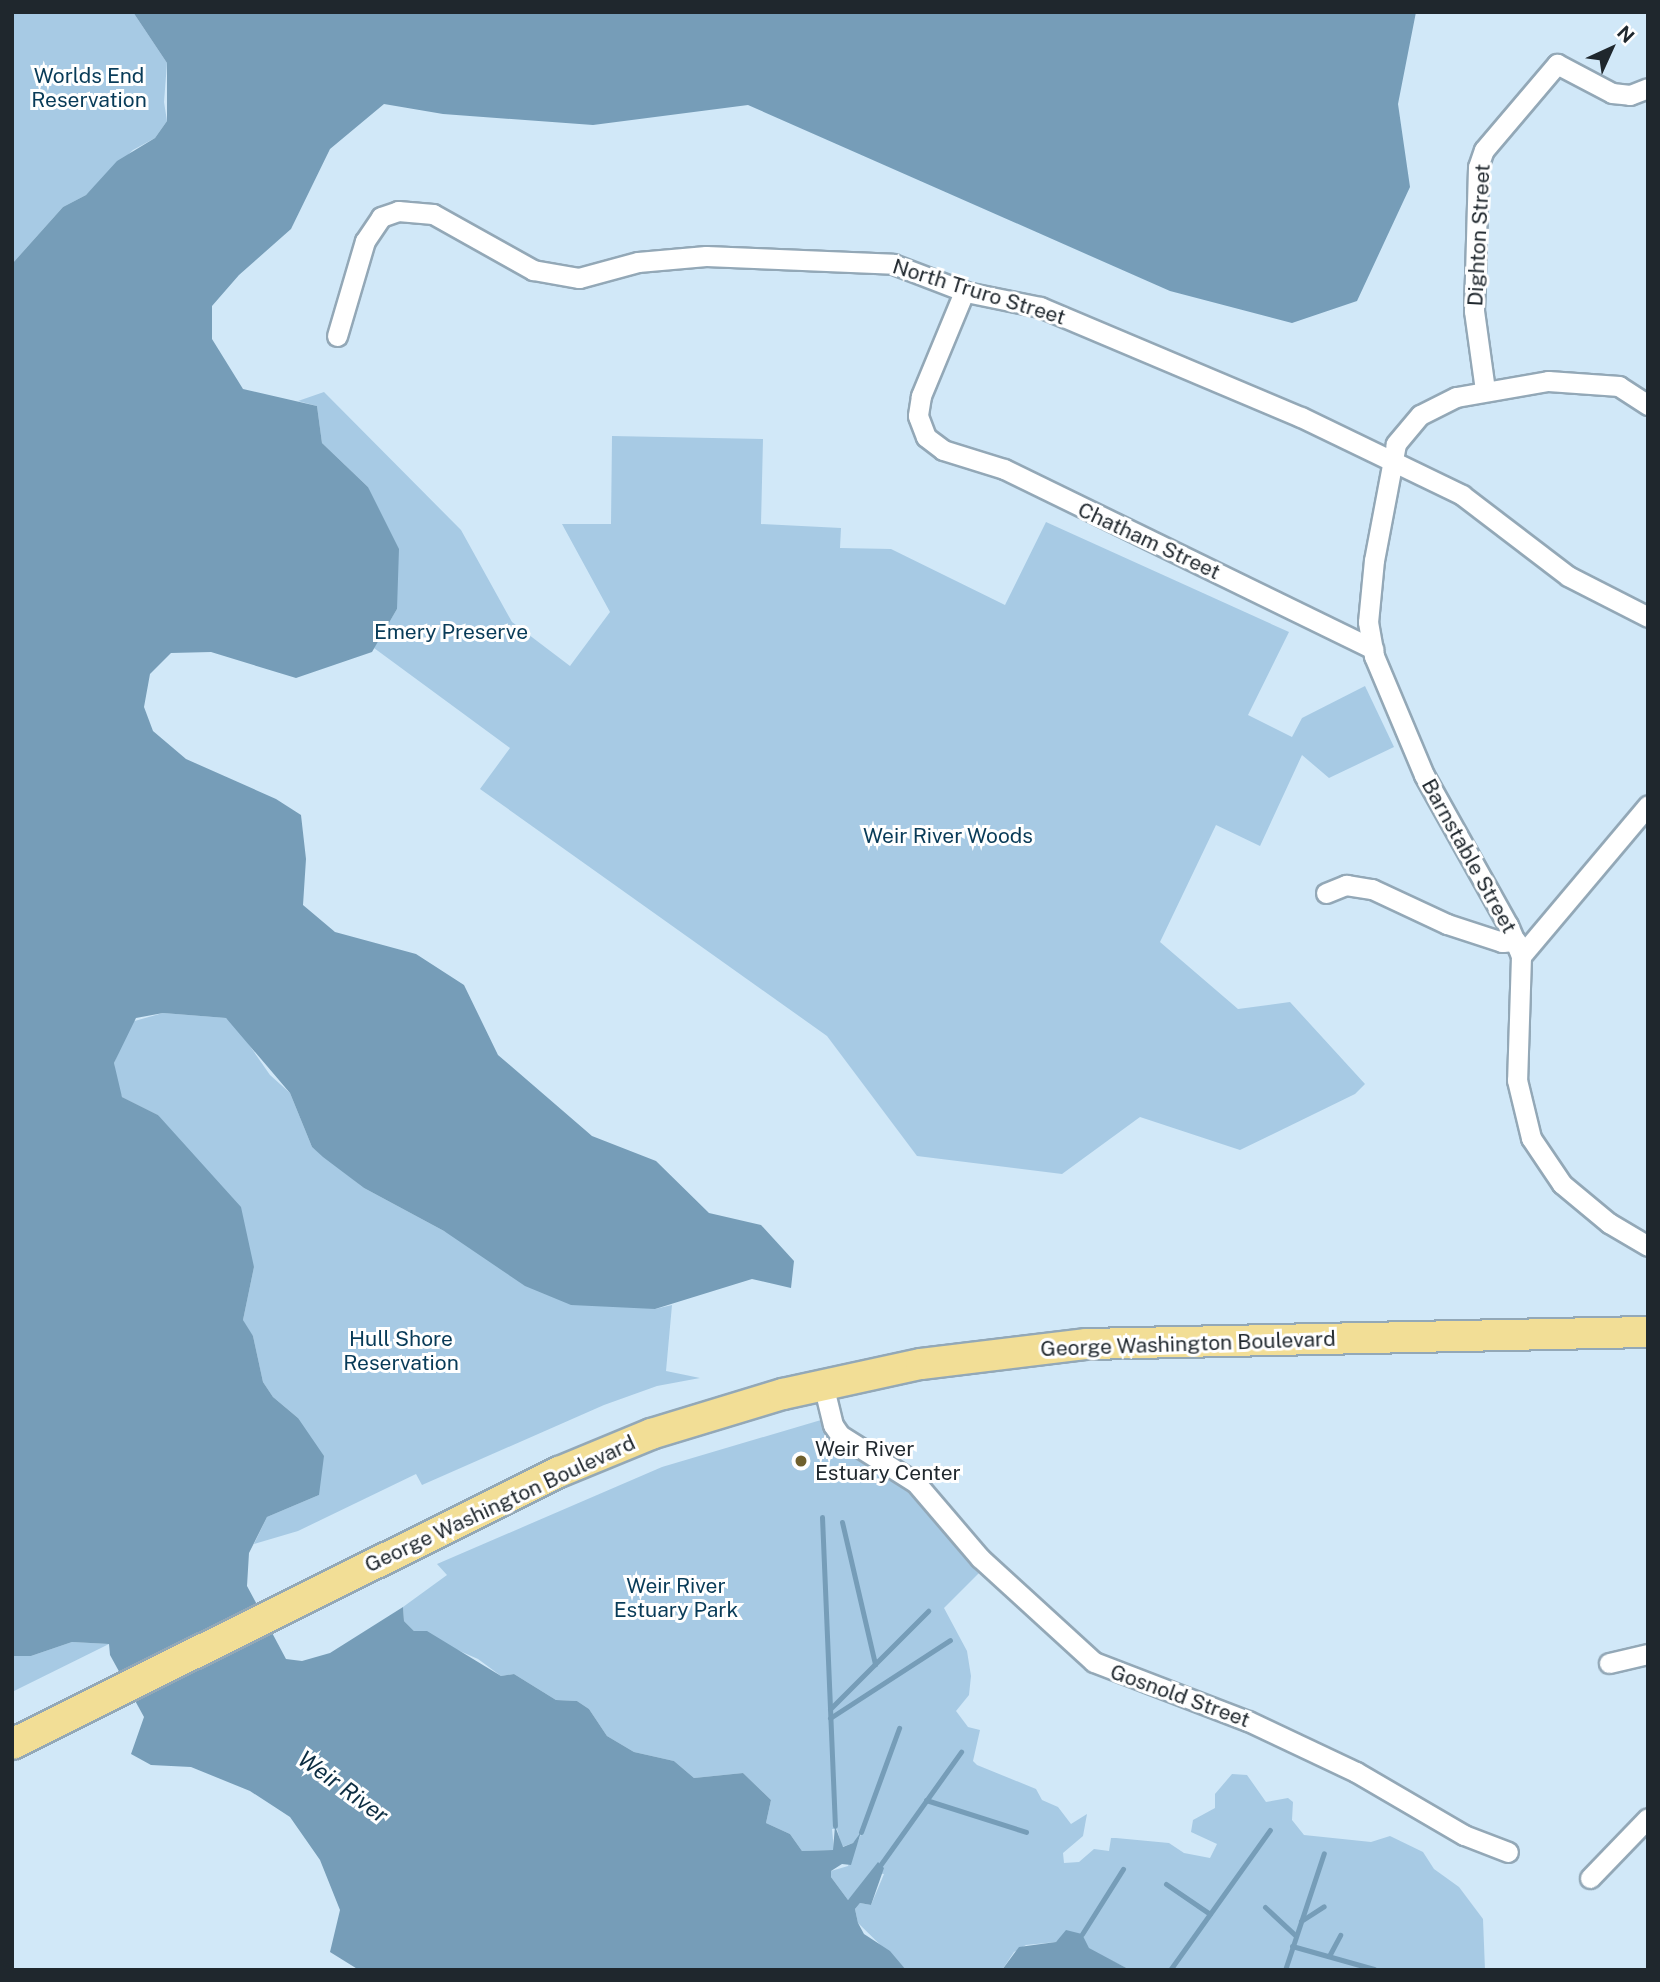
<!DOCTYPE html>
<html>
<head>
<meta charset="utf-8">
<style>
  body { margin:0 }
  #map { position:relative; width:1660px; height:1982px; overflow:hidden; background:#d1e8f8; font-family:"Public Sans",sans-serif }
  div>[style] { position:absolute }
  .green>* { inset:0; background:#a7cae4 }
  .water>* { inset:0; background:#769db8 }
  .stream>* { height:5px; margin:-2.5px; padding:0 2.5px; transform-origin:2.5px; border-radius:2.5px; background:#769db8 }
  .roads { filter:drop-shadow(2px 0 #93a8b7) drop-shadow(-2px 0 #93a8b7) drop-shadow(0 2px #93a8b7) drop-shadow(0 -2px #93a8b7) }
  .street>* { height:19px; margin:-9.5px; padding:0 9.5px; transform-origin:9.5px; border-radius:9.5px; background:#fff }
  .primary>* { height:30px; margin:-15px; padding:0 15px; transform-origin:15px; border-radius:15px; background:#f2de96 }
  .dots>* { width:19px; height:19px; translate:-50% -50%; box-sizing:border-box; border:4px solid #fff; border-radius:50% }
  span { translate:-50% -50%; white-space:nowrap; text-align:center; line-height:1.15; -webkit-text-stroke:6px #fff; paint-order:stroke }
  .park-label { font-size:21px; color:#083b58 }
  .street-label { font-size:21px; color:#1f272d }
  .poi-label { font-size:21px; color:#1f272d }
  .left { translate:0 -50%; text-align:left }
  .water-label { font-size:23px; color:#0c2d42; font-style:italic }
  .frame { position:absolute; inset:0; border:14px solid #1f272d; pointer-events:none }
  .north { position:absolute; left:1576px; top:14px; width:70px; height:70px; -webkit-text-stroke:5px #fff; paint-order:stroke; rotate:45deg; font-size:19px; font-weight:700; line-height:28px; text-align:center; color:#1f272d }
  .north::after { content:''; display:block; margin:auto; width:24px; height:32px; background:#1f272d; clip-path:polygon(50% 0,100% 100%,50% 72%,0 100%) }
</style>
</head>
<body>
<div id="map">
  <div class="green">
    <div style="clip-path:polygon(12px 12px,133px 12px,167px 63px,164px 102px,167px 121px,155px 138px,133px 150px,86px 195px,63px 207px,12px 264px)"></div>
    <div style="clip-path:polygon(324px 392px,461px 530px,512px 622px,570px 666px,610px 612px,562px 524px,611px 524px,612px 436px,763px 439px,761px 524px,841px 528px,840px 548px,891px 549px,1005px 605px,1046px 522px,1289px 632px,1248px 715px,1292px 737px,1302px 718px,1365px 686px,1394px 747px,1329px 778px,1302px 755px,1260px 846px,1216px 825px,1160px 942px,1238px 1009px,1290px 1002px,1365px 1084px,1355px 1094px,1240px 1150px,1140px 1117px,1062px 1174px,917px 1156px,827px 1036px,480px 789px,510px 748px,374px 648px,397px 609px,368px 487px,322px 443px,317px 406px,298px 401px)"></div>
    <div style="clip-path:polygon(163px 1013px,226px 1018px,236px 1026px,270px 1075px,290px 1093px,312px 1147px,364px 1188px,444px 1231px,655px 1309px,672px 1305px,666px 1371px,700px 1378px,657px 1386px,604px 1405px,422px 1485px,416px 1474px,298px 1531px,254px 1544px,267px 1517px,319px 1495px,298px 1418px,273px 1397px,263px 1382px,253px 1336px,246px 1330px,243px 1320px,254px 1267px,158px 1115px,122px 1097px,116px 1083px,114px 1063px,131px 1022px)"></div>
    <div style="clip-path:polygon(821px 1420px,839px 1446px,915px 1494px,981px 1571px,944px 1608px,967px 1651px,971px 1676px,969px 1695px,956px 1711px,968px 1727px,980px 1730px,973px 1761px,977px 1765px,1036px 1789px,1042px 1800px,1058px 1807px,1071px 1824px,1087px 1814px,1083px 1836px,1063px 1853px,1064px 1863px,1079px 1862px,1094px 1849px,1109px 1851px,1111px 1838px,1116px 1838px,1169px 1843px,1184px 1853px,1210px 1858px,1217px 1844px,1191px 1832px,1193px 1820px,1215px 1808px,1215px 1794px,1232px 1774px,1247px 1775px,1266px 1802px,1288px 1798px,1293px 1802px,1292px 1820px,1304px 1835px,1371px 1842px,1390px 1836px,1423px 1852px,1434px 1869px,1459px 1887px,1483px 1919px,1485px 1970px,1130px 1970px,1063px 1936px,1056px 1942px,1026px 1945px,1014px 1952px,1002px 1970px,906px 1970px,858px 1923px,855px 1909px,860px 1903px,871px 1905px,884px 1874px,871px 1873px,848px 1900px,831px 1877px,831px 1871px,848px 1866px,861px 1834px,853px 1843px,842px 1847px,837px 1829px,832px 1829px,834px 1850px,802px 1851px,790px 1834px,766px 1823px,771px 1800px,743px 1773px,694px 1778px,674px 1761px,634px 1752px,607px 1736px,589px 1709px,577px 1701px,556px 1700px,514px 1674px,501px 1676px,478px 1659px,414px 1631px,404px 1621px,403px 1607px,447px 1575px,437px 1564px,662px 1467px)"></div>
    <div style="clip-path:polygon(72px 1642px,109px 1644px,12px 1692px,12px 1656px,31px 1656px)"></div>
  </div>
  <div class="water">
    <div style="clip-path:polygon(133px 12px,1416px 12px,1398px 104px,1410px 187px,1357px 301px,1292px 323px,1170px 291px,748px 105px,593px 125px,443px 114px,384px 104px,330px 149px,291px 229px,239px 275px,212px 306px,212px 339px,243px 389px,317px 406px,322px 443px,368px 487px,399px 549px,397px 609px,372px 652px,296px 678px,211px 652px,171px 653px,150px 674px,144px 707px,153px 731px,186px 759px,276px 799px,301px 815px,306px 859px,303px 905px,335px 932px,416px 954px,464px 985px,498px 1055px,592px 1136px,656px 1161px,709px 1213px,761px 1225px,794px 1261px,791px 1288px,752px 1279px,655px 1309px,571px 1305px,525px 1286px,444px 1231px,364px 1188px,323px 1157px,312px 1147px,290px 1093px,226px 1018px,163px 1013px,136px 1018px,114px 1063px,122px 1097px,158px 1115px,241px 1207px,254px 1267px,243px 1320px,253px 1336px,263px 1382px,273px 1397px,298px 1418px,324px 1456px,319px 1495px,267px 1517px,249px 1553px,247px 1586px,286px 1659px,302px 1661px,330px 1653px,403px 1607px,404px 1621px,414px 1631px,427px 1631px,501px 1676px,514px 1674px,556px 1700px,577px 1701px,589px 1709px,607px 1736px,634px 1752px,674px 1761px,694px 1778px,743px 1773px,771px 1800px,766px 1823px,790px 1834px,802px 1851px,833px 1850px,835px 1826px,843px 1847px,853px 1843px,861px 1832px,851px 1865px,842px 1864px,831px 1871px,831px 1877px,848px 1900px,878px 1862px,884px 1868px,871px 1905px,860px 1903px,855px 1909px,858px 1923px,864px 1934px,890px 1951px,906px 1970px,359px 1970px,330px 1952px,340px 1910px,320px 1860px,290px 1817px,250px 1791px,191px 1767px,151px 1765px,131px 1754px,144px 1717px,110px 1655px,109px 1644px,72px 1642px,31px 1656px,12px 1656px,12px 264px,63px 207px,86px 195px,117px 161px,155px 138px,167px 121px,167px 63px)"></div>
    <div style="clip-path:polygon(1066px 1930px,1082px 1934px,1089px 1948px,1130px 1970px,1002px 1970px,1019px 1947px,1056px 1942px)"></div>
  </div>
  <div class="stream">
    <div style="left:822px;top:1517px;width:309px;rotate:87.6deg"></div>
    <div style="left:842px;top:1522px;width:146px;rotate:76.9deg"></div>
    <div style="left:830px;top:1709px;width:139px;rotate:-45deg"></div>
    <div style="left:830px;top:1718px;width:143px;rotate:-33deg"></div>
    <div style="left:926px;top:1800px;width:105px;rotate:17.7deg"></div>
    <div style="left:861px;top:1832px;width:111px;rotate:-69.9deg"></div>
    <div style="left:881px;top:1864px;width:138px;rotate:-54.5deg"></div>
    <div style="left:1166px;top:1884px;width:53px;rotate:34.3deg"></div>
    <div style="left:1265px;top:1907px;width:42px;rotate:43.1deg"></div>
    <div style="left:1301px;top:1921px;width:27px;rotate:-33deg"></div>
    <div style="left:1082px;top:1934px;width:77px;rotate:-57.8deg"></div>
    <div style="left:1292px;top:1946px;width:85px;rotate:15.7deg"></div>
    <div style="left:1329px;top:1956px;width:24px;rotate:-62deg"></div>
    <div style="left:1170px;top:1970px;width:172px;rotate:-54.5deg"></div>
    <div style="left:1285px;top:1970px;width:123px;rotate:-71.6deg"></div>
  </div>
  <div class="roads">
    <div class="street">
      <div style="left:964px;top:292px;width:113px;rotate:112.5deg"></div>
      <div style="left:921px;top:396px;width:20px;rotate:99deg"></div>
      <div style="left:918px;top:416px;width:22px;rotate:69deg"></div>
      <div style="left:926px;top:437px;width:21px;rotate:37deg"></div>
      <div style="left:943px;top:450px;width:64px;rotate:17.3deg"></div>
      <div style="left:1004px;top:469px;width:411px;rotate:26deg"></div>
      <div style="left:337px;top:336px;width:99px;rotate:-73.6deg"></div>
      <div style="left:365px;top:241px;width:29px;rotate:-56deg"></div>
      <div style="left:381px;top:217px;width:18px;rotate:-19deg"></div>
      <div style="left:398px;top:211px;width:35px;rotate:5deg"></div>
      <div style="left:433px;top:214px;width:115px;rotate:29.2deg"></div>
      <div style="left:533px;top:270px;width:47px;rotate:9.9deg"></div>
      <div style="left:579px;top:278px;width:61px;rotate:-15.2deg"></div>
      <div style="left:638px;top:262px;width:68px;rotate:-5deg"></div>
      <div style="left:706px;top:256px;width:187px;rotate:2.4deg"></div>
      <div style="left:893px;top:264px;width:78px;rotate:21deg"></div>
      <div style="left:966px;top:292px;width:76px;rotate:11.5deg"></div>
      <div style="left:1040px;top:307px;width:283px;rotate:22.9deg"></div>
      <div style="left:1301px;top:417px;width:179px;rotate:25.8deg"></div>
      <div style="left:1462px;top:495px;width:133px;rotate:37.4deg"></div>
      <div style="left:1568px;top:576px;width:90px;rotate:27.1deg"></div>
      <div style="left:1485px;top:390px;width:80px;rotate:-97.9deg"></div>
      <div style="left:1474px;top:311px;width:144px;rotate:-88.4deg"></div>
      <div style="left:1478px;top:167px;width:18px;rotate:-71deg"></div>
      <div style="left:1484px;top:150px;width:113px;rotate:-49.7deg"></div>
      <div style="left:1557px;top:64px;width:62px;rotate:27.8deg"></div>
      <div style="left:1612px;top:93px;width:18px;rotate:6deg"></div>
      <div style="left:1630px;top:95px;width:19px;rotate:-21deg"></div>
      <div style="left:1648px;top:405px;width:35px;rotate:-147deg"></div>
      <div style="left:1619px;top:386px;width:71px;rotate:-176deg"></div>
      <div style="left:1548px;top:381px;width:93px;rotate:170.1deg"></div>
      <div style="left:1456px;top:397px;width:40px;rotate:153.4deg"></div>
      <div style="left:1420px;top:415px;width:38px;rotate:130deg"></div>
      <div style="left:1396px;top:444px;width:118px;rotate:100.7deg"></div>
      <div style="left:1374px;top:560px;width:62px;rotate:95.5deg"></div>
      <div style="left:1368px;top:622px;width:35px;rotate:80deg"></div>
      <div style="left:1374px;top:656px;width:129px;rotate:67.2deg"></div>
      <div style="left:1424px;top:775px;width:172px;rotate:60.8deg"></div>
      <div style="left:1508px;top:925px;width:34px;rotate:67deg"></div>
      <div style="left:1521px;top:956px;width:124px;rotate:91.8deg"></div>
      <div style="left:1517px;top:1080px;width:60px;rotate:76.4deg"></div>
      <div style="left:1531px;top:1138px;width:55px;rotate:56deg"></div>
      <div style="left:1562px;top:1184px;width:61px;rotate:39.7deg"></div>
      <div style="left:1609px;top:1223px;width:45px;rotate:30.5deg"></div>
      <div style="left:1326px;top:893px;width:22px;rotate:-22deg"></div>
      <div style="left:1346px;top:885px;width:26px;rotate:9deg"></div>
      <div style="left:1372px;top:889px;width:83px;rotate:25deg"></div>
      <div style="left:1447px;top:924px;width:58px;rotate:18.1deg"></div>
      <div style="left:1502px;top:942px;width:14px;rotate:-4deg"></div>
      <div style="left:1521px;top:956px;width:197px;rotate:-49.9deg"></div>
      <div style="left:823px;top:1384px;width:42px;rotate:76.3deg"></div>
      <div style="left:833px;top:1425px;width:12px;rotate:55deg"></div>
      <div style="left:840px;top:1435px;width:90px;rotate:32.3deg"></div>
      <div style="left:916px;top:1483px;width:99px;rotate:49.5deg"></div>
      <div style="left:980px;top:1558px;width:154px;rotate:42.4deg"></div>
      <div style="left:1094px;top:1662px;width:165px;rotate:21deg"></div>
      <div style="left:1248px;top:1721px;width:119px;rotate:25.3deg"></div>
      <div style="left:1356px;top:1772px;width:125px;rotate:30.3deg"></div>
      <div style="left:1464px;top:1835px;width:47px;rotate:21.1deg"></div>
      <div style="left:1609px;top:1663px;width:40px;rotate:-13deg"></div>
      <div style="left:1590px;top:1878px;width:83px;rotate:-46deg"></div>
    </div>
    <div class="primary">
      <div style="left:12px;top:1744px;width:611px;rotate:-26.44deg"></div>
      <div style="left:559px;top:1472px;width:100px;rotate:-22.4deg"></div>
      <div style="left:651px;top:1434px;width:138px;rotate:-16.9deg"></div>
      <div style="left:783px;top:1394px;width:141px;rotate:-12.3deg"></div>
      <div style="left:921px;top:1364px;width:167px;rotate:-6.9deg"></div>
      <div style="left:1087px;top:1344px;width:561px;rotate:-1.23deg"></div>
    </div>
  </div>
  <div class="dots">
    <div style="left:801px;top:1461px;background:#6f602d"></div>
  </div>
  <div class="park-label">
    <span style="left:89px;top:88px">Worlds End<br>Reservation</span>
    <span style="left:451px;top:632px">Emery Preserve</span>
    <span style="left:948px;top:836px">Weir River Woods</span>
    <span style="left:401px;top:1351px">Hull Shore<br>Reservation</span>
    <span style="left:676px;top:1598px">Weir River<br>Estuary Park</span>
  </div>
  <div class="street-label">
    <span style="left:1479px;top:235px;rotate:-87deg">Dighton Street</span>
    <span style="left:979px;top:292px;rotate:17deg">North Truro Street</span>
    <span style="left:1149px;top:541px;rotate:25deg">Chatham Street</span>
    <span style="left:1469px;top:856px;rotate:61deg">Barnstable Street</span>
    <span style="left:1188px;top:1344px;rotate:-2deg">George Washington Boulevard</span>
    <span style="left:500px;top:1504px;rotate:-25deg">George Washington Boulevard</span>
    <span style="left:1180px;top:1696px;rotate:20deg">Gosnold Street</span>
  </div>
  <div class="poi-label">
    <span class="left" style="left:815px;top:1461px">Weir River<br>Estuary Center</span>
  </div>
  <div class="water-label">
    <span style="left:343px;top:1787px;rotate:36deg">Weir River</span>
  </div>
  <div class="frame"></div>
  <div class="north">N</div>
</div>
</body>
</html>
